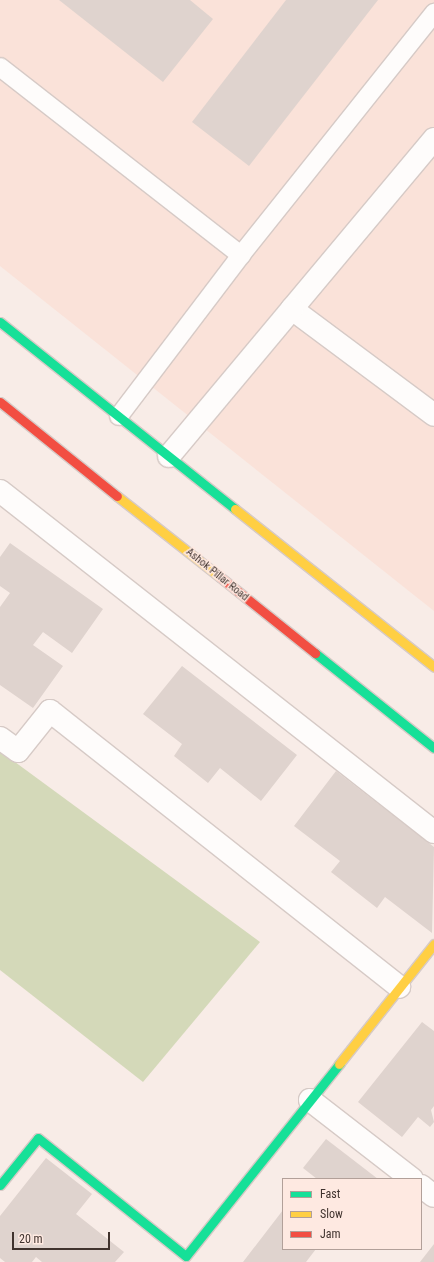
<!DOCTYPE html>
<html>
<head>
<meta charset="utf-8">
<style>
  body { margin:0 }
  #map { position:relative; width:434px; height:1262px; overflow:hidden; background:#f8ece7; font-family:"Roboto Condensed",sans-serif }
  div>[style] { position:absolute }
  .built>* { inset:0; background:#fae2d9 }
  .green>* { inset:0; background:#d4d9b9 }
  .building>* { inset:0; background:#dfd3ce }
  .roads { filter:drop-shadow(1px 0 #d6cac6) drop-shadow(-1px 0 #d6cac6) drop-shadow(0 1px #d6cac6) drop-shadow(0 -1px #d6cac6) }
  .lane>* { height:18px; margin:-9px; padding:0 9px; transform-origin:9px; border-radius:9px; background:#fefcfb }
  .street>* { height:22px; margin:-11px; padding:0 11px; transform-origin:11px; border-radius:11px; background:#fefcfb }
  .fast>* { height:9px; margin:-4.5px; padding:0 4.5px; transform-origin:4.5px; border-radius:4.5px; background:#16e098 }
  .slow>* { height:9px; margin:-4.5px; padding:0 4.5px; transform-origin:4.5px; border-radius:4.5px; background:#ffcf43 }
  .jam>* { height:9px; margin:-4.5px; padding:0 4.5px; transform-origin:4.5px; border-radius:4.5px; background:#f24e42 }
  span { translate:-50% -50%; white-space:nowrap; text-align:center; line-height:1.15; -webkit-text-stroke:3.5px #fee9e1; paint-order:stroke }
  .street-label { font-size:11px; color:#40332e }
  .legend { position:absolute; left:282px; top:1178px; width:140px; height:72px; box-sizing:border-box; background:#fee9e1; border:1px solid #b2a099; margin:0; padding:5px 7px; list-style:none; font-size:12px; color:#40332e }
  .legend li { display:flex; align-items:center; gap:8px; height:20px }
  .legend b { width:20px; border:1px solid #b2a099 }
  .scale { position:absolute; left:12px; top:1232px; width:98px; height:18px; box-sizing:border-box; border:2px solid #40332e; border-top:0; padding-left:5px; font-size:12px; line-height:14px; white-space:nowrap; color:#40332e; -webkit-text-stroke:3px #fee9e1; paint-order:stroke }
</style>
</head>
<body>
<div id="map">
  <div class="built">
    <div style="clip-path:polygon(0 0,434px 0,434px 611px,0 266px)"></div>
  </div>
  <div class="green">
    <div style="clip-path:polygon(0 751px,260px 942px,143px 1082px,0 970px)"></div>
  </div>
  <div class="building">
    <div style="clip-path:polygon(59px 0,190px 0,213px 19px,163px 82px)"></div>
    <div style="clip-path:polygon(286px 0,378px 0,249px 166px,192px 122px)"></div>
    <div style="clip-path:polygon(10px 543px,103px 609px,72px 653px,43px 632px,33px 645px,63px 666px,33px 708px,0 685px,0 607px,10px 593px,0 586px,0 557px)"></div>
    <div style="clip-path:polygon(182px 666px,297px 755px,261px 801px,220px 768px,208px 783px,174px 756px,182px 744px,143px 714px)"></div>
    <div style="clip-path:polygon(336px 771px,434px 847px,432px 933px,385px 897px,377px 908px,331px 872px,340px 861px,294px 826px)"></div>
    <div style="clip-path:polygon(422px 1022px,434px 1031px,434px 1106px,431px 1110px,434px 1122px,430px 1127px,418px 1117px,402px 1137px,358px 1102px)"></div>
    <div style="clip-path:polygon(326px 1139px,378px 1179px,317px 1179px,303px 1168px)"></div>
    <div style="clip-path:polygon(46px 1158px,92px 1194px,76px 1214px,124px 1252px,115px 1262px,42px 1262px,36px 1257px,32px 1262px,5px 1262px,0 1258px,0 1216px)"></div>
    <div style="clip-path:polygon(283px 1210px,283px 1249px,316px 1249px,306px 1262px,243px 1262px)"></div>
    <div style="clip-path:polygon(434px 1244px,434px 1262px,420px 1262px)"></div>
  </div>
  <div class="roads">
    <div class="lane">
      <div style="left:0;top:67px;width:306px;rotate:38deg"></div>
      <div style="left:119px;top:416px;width:202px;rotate:-52.8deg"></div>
      <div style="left:241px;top:255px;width:310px;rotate:-51.4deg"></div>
    </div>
    <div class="street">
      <div style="left:434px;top:139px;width:222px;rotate:129.9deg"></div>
      <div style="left:292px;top:309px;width:177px;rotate:36.7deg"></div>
      <div style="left:169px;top:456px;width:192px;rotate:-50.1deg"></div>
      <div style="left:0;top:491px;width:552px;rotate:38.16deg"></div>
      <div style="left:0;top:738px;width:22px;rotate:36deg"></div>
      <div style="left:18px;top:751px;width:51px;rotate:-51.3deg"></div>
      <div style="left:50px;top:711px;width:445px;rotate:38.3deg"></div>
      <div style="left:310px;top:1100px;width:129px;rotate:37.8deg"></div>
      <div style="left:421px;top:1186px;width:16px;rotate:38deg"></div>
    </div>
    <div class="fast">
      <div style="left:0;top:322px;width:300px;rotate:38.5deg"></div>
      <div style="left:315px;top:653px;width:152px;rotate:38.6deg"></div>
      <div style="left:0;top:1185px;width:60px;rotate:-51deg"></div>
      <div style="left:38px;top:1138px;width:189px;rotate:38.6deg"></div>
      <div style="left:186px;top:1256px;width:246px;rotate:-51.4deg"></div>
    </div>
    <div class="slow">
      <div style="left:117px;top:496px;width:131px;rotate:38.2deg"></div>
      <div style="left:235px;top:509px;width:254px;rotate:38.4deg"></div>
      <div style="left:339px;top:1064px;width:153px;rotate:-51.6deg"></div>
    </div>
    <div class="jam">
      <div style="left:0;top:402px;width:150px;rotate:38.8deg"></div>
      <div style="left:220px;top:577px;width:122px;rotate:38.7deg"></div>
    </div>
  </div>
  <div class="street-label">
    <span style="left:217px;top:575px;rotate:39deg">Ashok Pillar Road</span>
  </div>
  <ul class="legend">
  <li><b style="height:5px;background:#16e098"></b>Fast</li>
  <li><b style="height:5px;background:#ffcf43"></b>Slow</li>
  <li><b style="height:5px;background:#f24e42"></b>Jam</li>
  </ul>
  <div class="scale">20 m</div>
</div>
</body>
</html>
